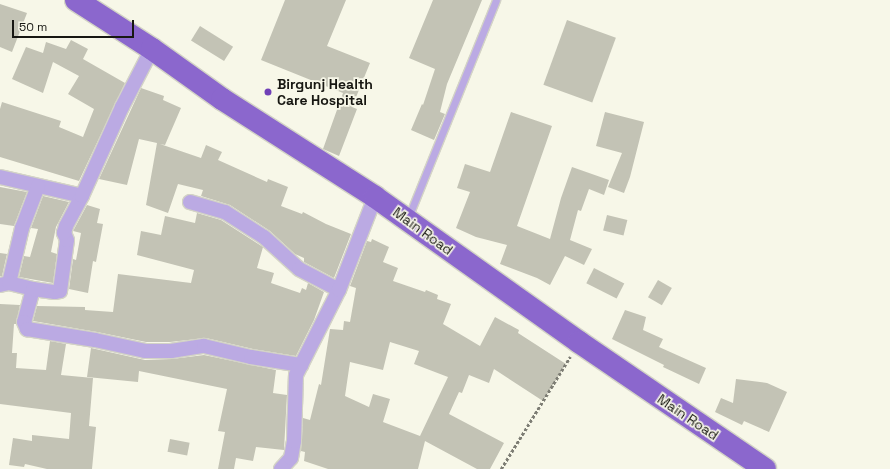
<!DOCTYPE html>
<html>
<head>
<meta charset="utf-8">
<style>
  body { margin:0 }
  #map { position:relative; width:890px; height:469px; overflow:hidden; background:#f7f7e8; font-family:"Space Grotesk",sans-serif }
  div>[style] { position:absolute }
  .building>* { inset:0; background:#c3c3b5; transform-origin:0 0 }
  .path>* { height:2.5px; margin-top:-1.25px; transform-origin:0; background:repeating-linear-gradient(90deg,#7d7d74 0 3px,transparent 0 5px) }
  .roads { filter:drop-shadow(1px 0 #d3d3c6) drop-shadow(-1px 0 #d3d3c6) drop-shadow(0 1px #d3d3c6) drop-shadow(0 -1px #d3d3c6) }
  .service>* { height:7px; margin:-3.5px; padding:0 3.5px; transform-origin:3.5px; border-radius:3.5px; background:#bbaae3 }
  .minor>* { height:14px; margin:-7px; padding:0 7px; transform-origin:7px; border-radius:7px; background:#bbaae3 }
  .primary>* { height:22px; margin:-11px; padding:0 11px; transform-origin:11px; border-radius:11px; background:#8b67cd }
  .dots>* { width:11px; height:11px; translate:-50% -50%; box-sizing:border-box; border:2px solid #f7f7e8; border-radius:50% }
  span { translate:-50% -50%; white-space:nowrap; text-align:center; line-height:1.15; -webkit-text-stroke:3.5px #f7f7e8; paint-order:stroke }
  .poi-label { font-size:14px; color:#171712; font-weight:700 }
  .left { translate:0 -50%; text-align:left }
  .street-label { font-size:14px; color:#171712 }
  .scale { position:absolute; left:12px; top:20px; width:122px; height:18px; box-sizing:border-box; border:2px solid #171712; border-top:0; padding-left:5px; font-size:12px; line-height:14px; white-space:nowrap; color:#171712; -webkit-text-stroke:3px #f7f7e8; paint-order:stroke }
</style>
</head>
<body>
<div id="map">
  <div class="building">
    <div style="clip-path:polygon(285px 0,346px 0,327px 46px,370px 63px,352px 107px,357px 109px,339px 156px,323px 149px,343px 93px,261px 60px)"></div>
    <div style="clip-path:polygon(433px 0,482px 0,447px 84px,440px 112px,445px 114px,434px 140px,411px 130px,422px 104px,423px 105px,435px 69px,409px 58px)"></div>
    <div style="clip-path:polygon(0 4px,27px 13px,12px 52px,0 47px)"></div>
    <div style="left:567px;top:20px;width:52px;height:69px;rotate:20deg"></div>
    <div style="left:200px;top:26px;width:39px;height:17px;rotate:32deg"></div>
    <div style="clip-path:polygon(71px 40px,88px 49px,83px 59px,125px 83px,79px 181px,0 157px,0 109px,2px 102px,61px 121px,59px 127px,83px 137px,94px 109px,68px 94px,79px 76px,53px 62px,43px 93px,12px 79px,26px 47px,43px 53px,46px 42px,66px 49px)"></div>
    <div style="clip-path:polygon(141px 88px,164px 96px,163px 100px,181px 108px,165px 145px,160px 144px,201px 158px,206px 145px,222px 152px,218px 160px,267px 182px,268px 179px,288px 187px,281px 206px,302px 214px,303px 212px,326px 224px,351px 234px,334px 278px,304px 262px,304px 258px,295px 254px,270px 231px,230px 205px,201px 196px,203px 190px,178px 184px,168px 213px,146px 205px,157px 143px,139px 139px,127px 185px,99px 179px)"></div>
    <div style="clip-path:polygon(511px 112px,552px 126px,517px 226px,550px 239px,561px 198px,572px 167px,609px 180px,604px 195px,589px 189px,581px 211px,578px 210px,570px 240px,592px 249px,584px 265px,565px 256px,550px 285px,537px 278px,500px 264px,507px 245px,476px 237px,456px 228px,470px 192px,457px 188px,465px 164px,490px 172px)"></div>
    <div style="clip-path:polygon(605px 112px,644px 122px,630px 177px,624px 193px,608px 187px,622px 153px,596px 146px)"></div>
    <div style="clip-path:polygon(0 187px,27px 192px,14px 226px,0 224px)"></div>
    <div style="clip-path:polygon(43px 196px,69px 202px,56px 227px,51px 252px,57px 254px,53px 283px,19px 277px,24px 256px,30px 257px,38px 229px,31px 228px)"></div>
    <div style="clip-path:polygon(87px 205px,100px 209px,97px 223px,103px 224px,96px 262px,93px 261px,88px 293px,69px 289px,73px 259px,76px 260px,81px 233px,73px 231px)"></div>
    <div style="clip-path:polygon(197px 213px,221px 220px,263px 247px,257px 268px,274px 273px,271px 283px,300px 293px,302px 288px,306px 290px,308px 283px,324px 292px,314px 320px,296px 356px,253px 349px,206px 338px,170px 342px,146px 342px,97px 332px,33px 321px,37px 306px,85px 307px,85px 310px,113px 312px,118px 274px,191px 283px,194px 270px,137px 255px,141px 231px,161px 235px,165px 216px,195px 223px)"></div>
    <div style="left:607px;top:215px;width:21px;height:16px;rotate:14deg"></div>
    <div style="clip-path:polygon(evenodd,372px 239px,389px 247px,383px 262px,398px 268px,393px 281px,425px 292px,426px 290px,438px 295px,437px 299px,451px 304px,443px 324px,480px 346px,495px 317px,519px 330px,518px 333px,566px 364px,543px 401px,494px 369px,489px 383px,469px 375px,462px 393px,459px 392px,449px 414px,504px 443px,490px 469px,477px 469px,425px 441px,418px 469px,328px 469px,304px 461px,305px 452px,301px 451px,303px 418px,310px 420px,319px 384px,321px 385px,330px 329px,343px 330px,344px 321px,350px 322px,356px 288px,350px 286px,367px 241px,371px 242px,372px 239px,390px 342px,419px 351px,414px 364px,448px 377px,420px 436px,383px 422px,390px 399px,373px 394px,369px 407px,345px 396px,350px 362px,383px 370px,390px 342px)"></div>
    <div style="clip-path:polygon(0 253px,7px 254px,2px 276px,0 276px)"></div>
    <div style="left:594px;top:268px;width:34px;height:17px;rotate:27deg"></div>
    <div style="left:658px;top:280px;width:16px;height:20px;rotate:30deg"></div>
    <div style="clip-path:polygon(0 304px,20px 305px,16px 324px,14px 324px,12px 353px,17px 353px,16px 368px,46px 370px,50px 341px,66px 344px,61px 375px,93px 378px,89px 426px,96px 427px,92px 469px,47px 469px,25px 464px,24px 467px,9px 465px,13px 438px,32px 441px,32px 435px,69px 439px,71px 413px,0 404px)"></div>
    <div style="clip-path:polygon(625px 310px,646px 317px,643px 330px,663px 339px,659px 347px,706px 368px,699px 384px,663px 367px,664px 365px,612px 339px)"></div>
    <div style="clip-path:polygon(91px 348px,145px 360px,172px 359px,204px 355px,276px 370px,273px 393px,287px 395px,284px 450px,256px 447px,253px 461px,236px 458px,234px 469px,218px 469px,225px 432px,218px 431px,227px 389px,139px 371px,138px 382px,87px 377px)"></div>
    <div style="clip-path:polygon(736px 379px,767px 383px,787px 392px,769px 432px,744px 421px,742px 425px,715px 412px,721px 398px,733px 403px)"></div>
    <div style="left:170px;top:439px;width:20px;height:13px;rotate:11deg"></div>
  </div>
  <div class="path">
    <div style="left:501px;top:469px;width:132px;rotate:-58.4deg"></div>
  </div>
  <div class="roads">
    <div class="service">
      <div style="left:408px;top:218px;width:235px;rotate:-68deg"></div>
    </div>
    <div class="minor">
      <div style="left:0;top:177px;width:84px;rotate:13deg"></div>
      <div style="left:190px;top:202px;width:36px;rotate:16deg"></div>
      <div style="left:225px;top:212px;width:46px;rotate:32.7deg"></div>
      <div style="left:264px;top:237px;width:47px;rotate:42.4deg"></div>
      <div style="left:299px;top:269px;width:45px;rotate:27.7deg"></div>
      <div style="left:9px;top:283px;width:57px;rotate:-76.7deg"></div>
      <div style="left:22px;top:228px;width:45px;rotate:-69.1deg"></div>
      <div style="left:0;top:285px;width:9px;rotate:-13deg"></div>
      <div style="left:9px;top:283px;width:25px;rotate:14deg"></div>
      <div style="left:33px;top:289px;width:34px;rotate:105deg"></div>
      <div style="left:24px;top:322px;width:8px;rotate:67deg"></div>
      <div style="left:27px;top:329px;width:69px;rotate:9.2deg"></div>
      <div style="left:95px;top:340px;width:51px;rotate:12.4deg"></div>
      <div style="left:145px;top:351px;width:26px"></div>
      <div style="left:171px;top:351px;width:33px;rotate:-9deg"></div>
      <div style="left:204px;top:346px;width:48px;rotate:13.2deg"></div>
      <div style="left:251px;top:357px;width:51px;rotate:9.1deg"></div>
      <div style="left:33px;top:289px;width:22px;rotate:8deg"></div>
      <div style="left:55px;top:292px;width:5px;rotate:-11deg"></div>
      <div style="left:60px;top:291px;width:51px;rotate:-82.2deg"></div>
      <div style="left:67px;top:240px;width:8px;rotate:-113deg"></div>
      <div style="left:64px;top:233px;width:7px;rotate:-74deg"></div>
      <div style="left:66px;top:226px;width:34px;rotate:-62deg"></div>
      <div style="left:82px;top:196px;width:98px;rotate:-65.8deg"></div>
      <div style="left:122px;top:107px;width:65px;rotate:-62.7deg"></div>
      <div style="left:281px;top:469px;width:15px;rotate:-48deg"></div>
      <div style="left:291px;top:458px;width:17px;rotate:-80deg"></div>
      <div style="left:294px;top:441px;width:66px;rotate:-88.3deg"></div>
      <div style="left:296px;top:375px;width:95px;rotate:-63.2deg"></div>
      <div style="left:339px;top:290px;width:100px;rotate:-68.8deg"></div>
    </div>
    <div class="primary">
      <div style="left:76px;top:0;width:90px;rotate:32.8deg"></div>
      <div style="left:152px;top:49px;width:86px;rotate:35.5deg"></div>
      <div style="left:222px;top:99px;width:182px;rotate:32.6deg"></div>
      <div style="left:375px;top:197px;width:250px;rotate:35.4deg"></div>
      <div style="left:579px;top:342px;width:225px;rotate:34.3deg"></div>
    </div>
  </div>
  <div class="dots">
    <div style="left:268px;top:92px;background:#7040b7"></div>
  </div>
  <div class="poi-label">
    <span class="left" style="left:277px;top:92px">Birgunj Health<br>Care Hospital</span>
  </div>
  <div class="street-label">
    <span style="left:423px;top:231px;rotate:36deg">Main Road</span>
    <span style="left:688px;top:417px;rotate:34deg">Main Road</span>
  </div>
  <div class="scale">50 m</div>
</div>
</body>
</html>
